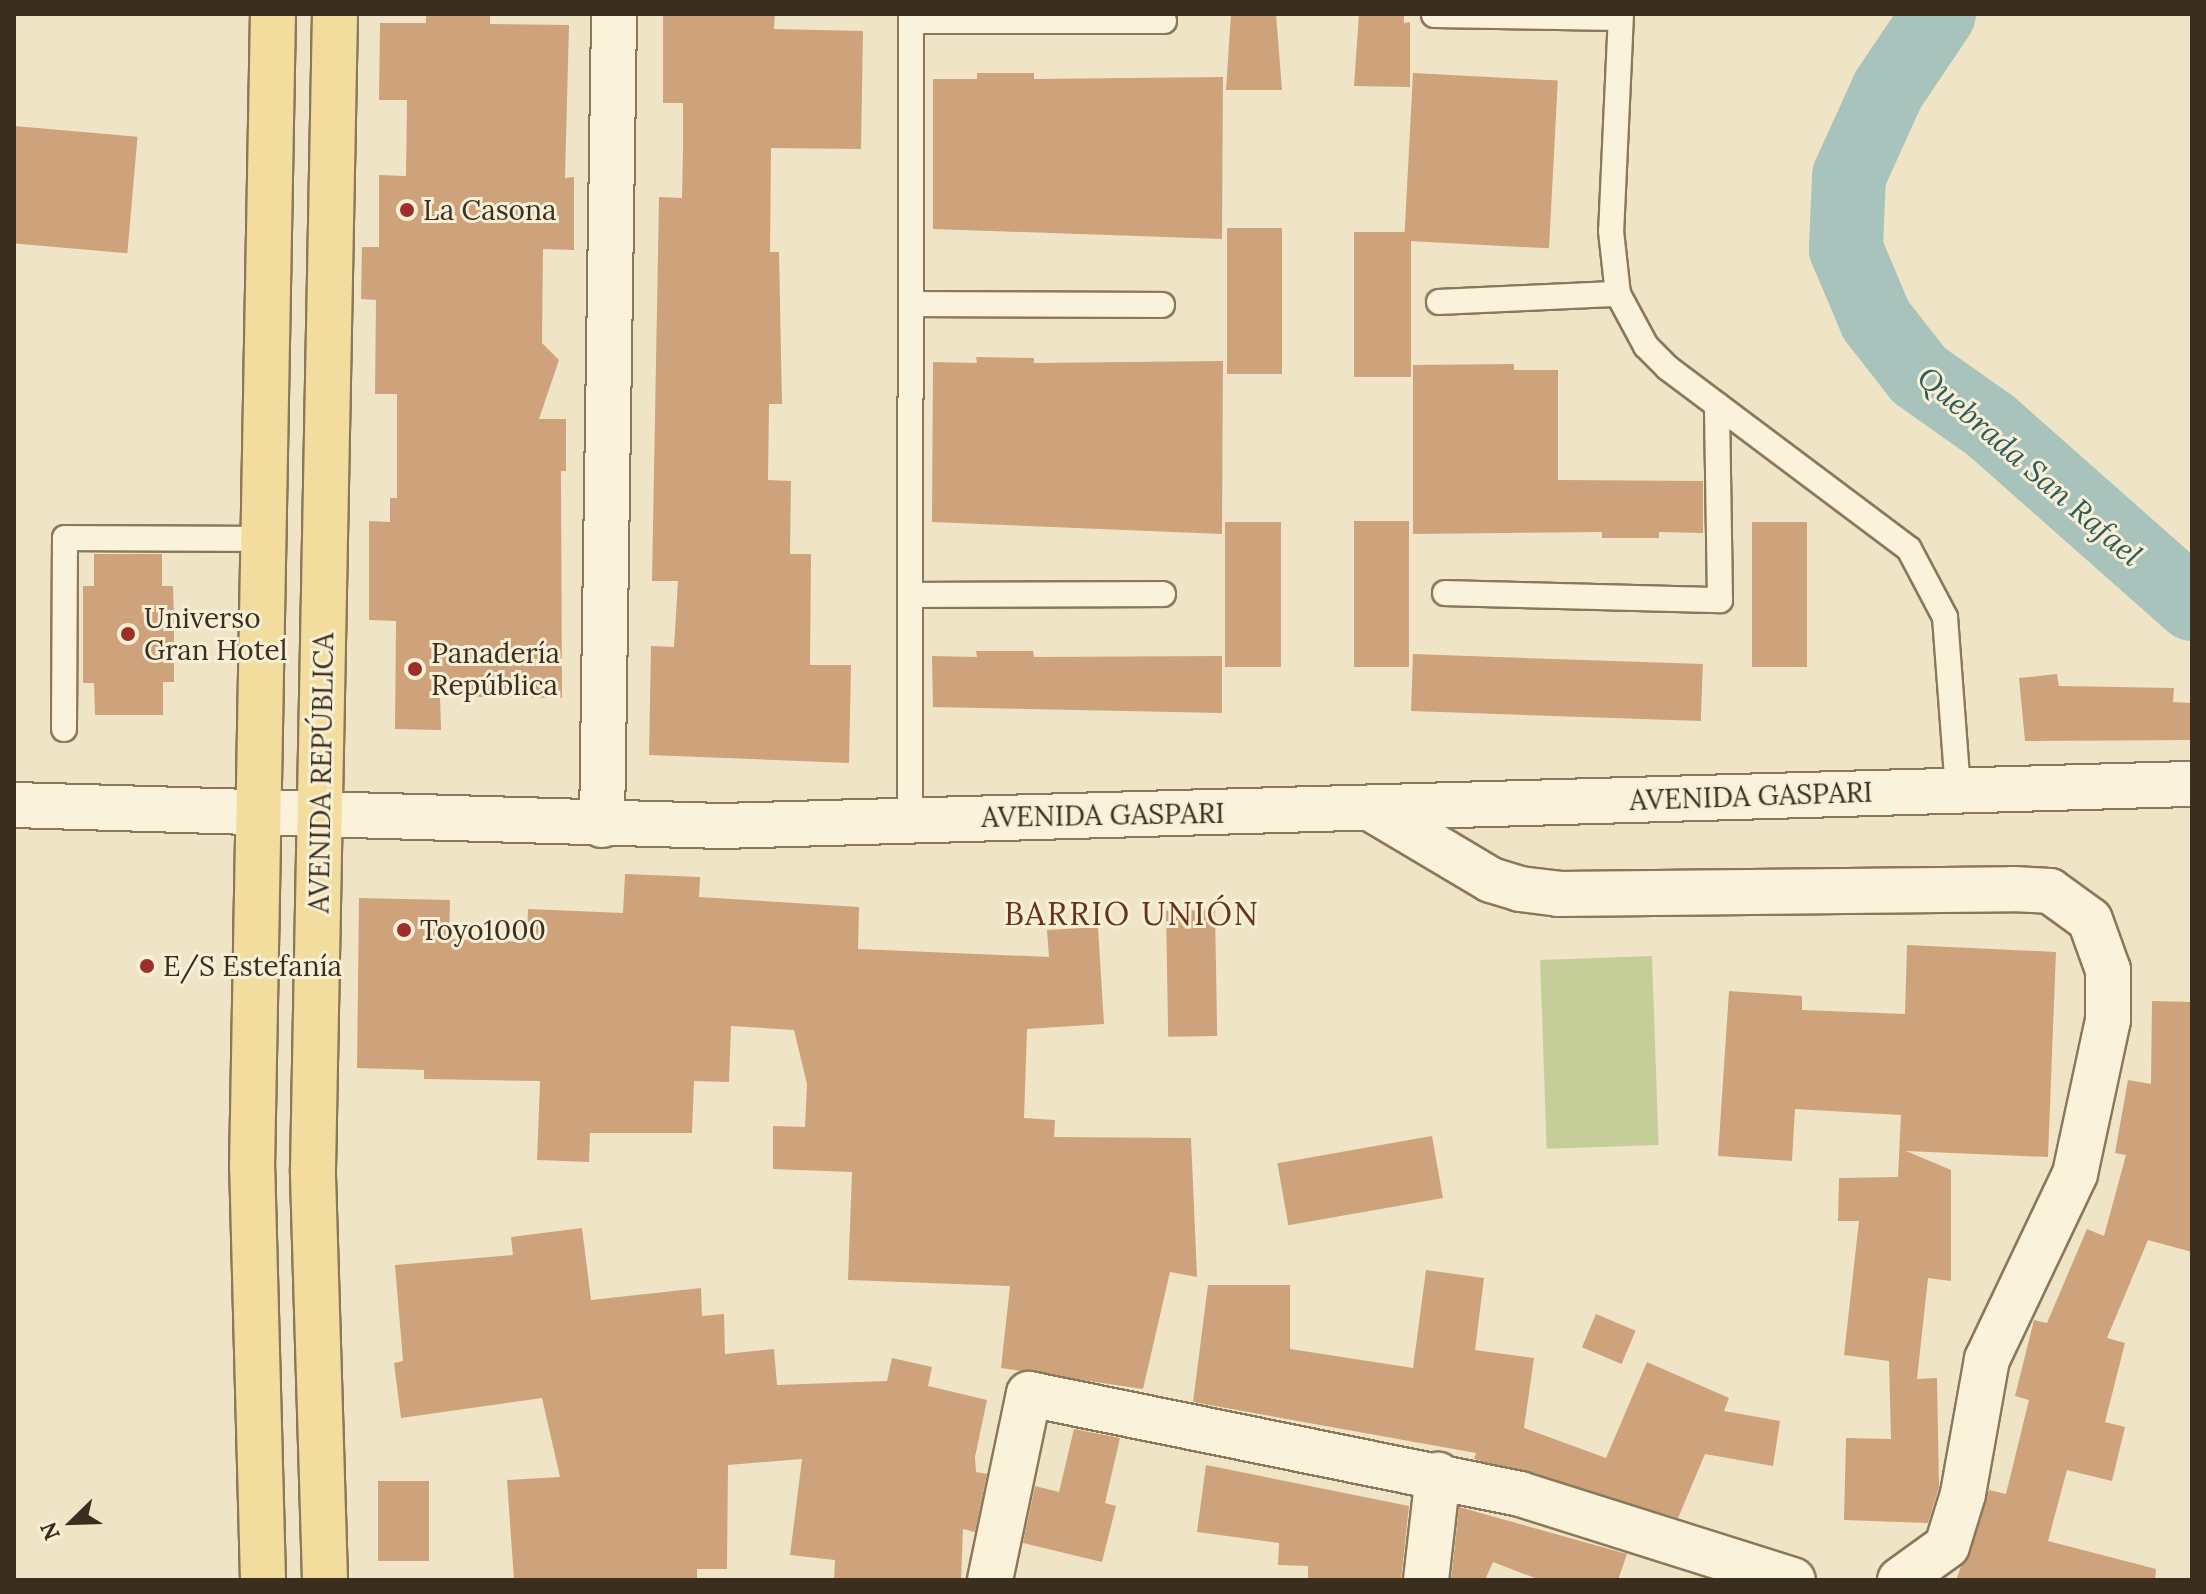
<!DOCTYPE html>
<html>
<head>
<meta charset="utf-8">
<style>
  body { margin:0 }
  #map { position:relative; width:2206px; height:1594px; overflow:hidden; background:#efe5c6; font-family:Lora,serif }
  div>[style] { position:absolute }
  .green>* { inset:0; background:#c5ce99; transform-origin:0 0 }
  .river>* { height:74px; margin:-37px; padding:0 37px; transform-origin:37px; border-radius:37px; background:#a7c3bc }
  .building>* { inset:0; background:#cea27b; transform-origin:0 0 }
  .roads { filter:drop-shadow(2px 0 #8b785b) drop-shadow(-2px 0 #8b785b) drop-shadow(0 2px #8b785b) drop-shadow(0 -2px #8b785b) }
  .lane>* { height:24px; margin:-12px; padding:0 12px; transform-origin:12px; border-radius:12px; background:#faf2da }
  .street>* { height:44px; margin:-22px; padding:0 22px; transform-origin:22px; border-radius:22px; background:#faf2da }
  .primary>* { height:44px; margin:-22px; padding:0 22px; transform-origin:22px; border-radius:22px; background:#f3dd9e }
  .dots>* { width:22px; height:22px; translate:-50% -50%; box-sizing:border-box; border:4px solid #f7efd6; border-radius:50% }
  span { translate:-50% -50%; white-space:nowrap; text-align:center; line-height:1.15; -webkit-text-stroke:6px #f7efd6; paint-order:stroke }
  .poi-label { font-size:28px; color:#3b2e1f }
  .left { translate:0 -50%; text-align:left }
  .street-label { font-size:28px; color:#3b2e1f }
  .water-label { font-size:30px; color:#2e5b5b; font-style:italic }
  .quarter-label { font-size:32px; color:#69321d; letter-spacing:2px }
  .frame { position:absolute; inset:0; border:16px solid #3b2e1f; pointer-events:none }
  .north { position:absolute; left:32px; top:1482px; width:80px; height:80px; -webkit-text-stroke:6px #f7efd6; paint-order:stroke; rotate:247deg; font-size:22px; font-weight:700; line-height:32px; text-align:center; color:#3b2e1f }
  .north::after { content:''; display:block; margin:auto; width:28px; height:36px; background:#3b2e1f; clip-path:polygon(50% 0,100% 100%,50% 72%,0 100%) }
</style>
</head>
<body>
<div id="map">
  <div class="green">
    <div style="left:1652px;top:956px;width:189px;height:112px;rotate:88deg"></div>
  </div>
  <div class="river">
    <div style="left:1939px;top:14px;width:92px;rotate:123.9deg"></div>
    <div style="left:1888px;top:90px;width:94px;rotate:114.4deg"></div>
    <div style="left:1849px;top:176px;width:73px;rotate:92.4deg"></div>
    <div style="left:1846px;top:249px;width:77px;rotate:67.1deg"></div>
    <div style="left:1876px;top:320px;width:70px;rotate:52deg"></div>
    <div style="left:1919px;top:375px;width:87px;rotate:35.2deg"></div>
    <div style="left:1990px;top:425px;width:270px;rotate:41.5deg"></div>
  </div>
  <div class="building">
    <div style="clip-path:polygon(426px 14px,490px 14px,490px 24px,569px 25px,565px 178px,574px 177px,574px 250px,543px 249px,542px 343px,559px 360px,539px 419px,566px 419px,566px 471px,561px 471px,562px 698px,440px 696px,441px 730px,395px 729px,396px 621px,369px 620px,369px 521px,390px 522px,390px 498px,397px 498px,397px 394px,375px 394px,376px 300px,361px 299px,362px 247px,379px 247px,379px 175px,406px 176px,407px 100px,379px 100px,380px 23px,426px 23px)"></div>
    <div style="clip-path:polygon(663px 14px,775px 14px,774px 29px,863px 31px,861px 149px,771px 148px,770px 252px,779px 252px,782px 404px,769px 404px,768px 480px,791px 481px,790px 554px,811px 554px,810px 665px,851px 665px,849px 763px,649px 755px,651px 646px,674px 647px,678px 581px,652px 581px,659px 197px,682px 198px,683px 149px,683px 103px,663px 103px)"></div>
    <div style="clip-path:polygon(1231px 14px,1276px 14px,1282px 90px,1226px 90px)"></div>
    <div style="clip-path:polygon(1359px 14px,1404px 14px,1404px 23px,1410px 22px,1410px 87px,1354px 86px)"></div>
    <div style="clip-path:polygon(977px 73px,1034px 73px,1034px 79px,1223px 77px,1222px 239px,933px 229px,933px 79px,977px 79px)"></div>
    <div style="left:1413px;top:73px;width:145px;height:168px;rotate:3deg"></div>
    <div style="left:14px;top:126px;width:124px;height:117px;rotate:5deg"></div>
    <div style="left:1227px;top:228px;width:55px;height:146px"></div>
    <div style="left:1354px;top:232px;width:57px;height:145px"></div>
    <div style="clip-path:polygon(976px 357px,1034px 358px,1034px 363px,1223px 361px,1222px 534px,932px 522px,933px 362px,977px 363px)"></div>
    <div style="clip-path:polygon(1514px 364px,1514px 370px,1558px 370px,1558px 480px,1703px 481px,1703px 533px,1659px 532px,1659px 538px,1602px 538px,1602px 532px,1413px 534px,1413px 365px)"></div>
    <div style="left:1354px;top:521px;width:55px;height:146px"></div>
    <div style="left:1225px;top:522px;width:56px;height:145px"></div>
    <div style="left:1752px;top:522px;width:55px;height:145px"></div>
    <div style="clip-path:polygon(94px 554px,162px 554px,162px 586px,173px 586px,174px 617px,174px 682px,163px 682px,163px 715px,95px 715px,94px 683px,83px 683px,83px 586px,94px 586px)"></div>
    <div style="clip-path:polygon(976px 651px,1033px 651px,1034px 657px,1222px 656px,1222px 713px,933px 707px,932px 656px,977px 657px)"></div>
    <div style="left:1413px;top:654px;width:290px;height:57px;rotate:2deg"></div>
    <div style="clip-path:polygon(2057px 674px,2059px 686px,2174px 688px,2173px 702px,2192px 703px,2192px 740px,2025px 741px,2019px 678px)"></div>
    <div style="clip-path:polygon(625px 874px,700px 877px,699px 897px,859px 907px,858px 949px,1049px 957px,1047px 930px,1098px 927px,1104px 1024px,1027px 1029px,1024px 1118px,1055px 1120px,1054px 1137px,1191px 1138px,1197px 1277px,1170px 1272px,1143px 1389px,1001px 1368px,1010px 1286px,848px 1280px,852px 1172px,773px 1169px,773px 1126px,805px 1127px,807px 1084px,794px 1030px,731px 1026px,729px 1082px,694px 1081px,692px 1133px,590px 1133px,589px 1162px,537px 1160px,540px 1081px,424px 1079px,424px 1070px,357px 1068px,359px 898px,450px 900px,449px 939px,527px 942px,528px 909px,623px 913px)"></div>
    <div style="left:1215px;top:910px;width:126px;height:49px;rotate:89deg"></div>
    <div style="clip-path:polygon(1907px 945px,2056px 952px,2048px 1157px,1906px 1151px,1951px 1170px,1951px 1281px,1928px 1278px,1917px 1379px,1937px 1378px,1939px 1487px,1928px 1523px,1844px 1520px,1846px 1438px,1891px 1439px,1889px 1361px,1844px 1355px,1859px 1221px,1838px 1221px,1839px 1178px,1898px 1177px,1901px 1115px,1795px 1109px,1792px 1161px,1718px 1156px,1729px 991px,1802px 996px,1802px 1010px,1905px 1014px)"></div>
    <div style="clip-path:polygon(2152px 1001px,2192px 1002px,2192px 1252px,2148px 1240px,2107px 1338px,2125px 1343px,2105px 1422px,2125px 1427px,2112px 1481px,2067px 1470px,2048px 1541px,2156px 1569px,2155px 1580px,1956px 1580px,1989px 1490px,2006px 1494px,2029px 1400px,2015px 1396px,2034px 1320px,2047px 1323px,2087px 1229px,2104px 1236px,2126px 1155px,2115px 1153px,2128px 1080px,2151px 1084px)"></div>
    <div style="left:1432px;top:1136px;width:63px;height:157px;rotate:80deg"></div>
    <div style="clip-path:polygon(582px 1228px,591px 1300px,701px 1288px,702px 1316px,724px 1314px,725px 1354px,774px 1349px,777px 1385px,887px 1381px,892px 1358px,932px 1367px,928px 1386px,987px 1400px,975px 1457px,976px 1472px,987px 1474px,975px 1532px,963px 1529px,961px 1580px,834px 1580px,835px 1560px,790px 1555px,802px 1459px,728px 1465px,727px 1569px,697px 1569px,697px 1580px,514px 1580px,507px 1480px,560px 1477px,542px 1398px,401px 1418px,394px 1363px,403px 1361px,395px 1265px,513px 1255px,511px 1237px)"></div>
    <div style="clip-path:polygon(1426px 1270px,1484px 1278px,1475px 1350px,1534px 1358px,1524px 1428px,1606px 1458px,1647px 1362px,1729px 1398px,1724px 1411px,1780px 1421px,1773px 1466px,1705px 1454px,1678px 1518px,1474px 1459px,1476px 1453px,1193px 1402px,1208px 1285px,1290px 1285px,1290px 1349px,1413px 1368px)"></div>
    <div style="left:1596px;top:1314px;width:43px;height:36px;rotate:23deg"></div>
    <div style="clip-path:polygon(1074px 1429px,1120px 1438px,1105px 1503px,1116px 1506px,1102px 1562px,1023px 1543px,1035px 1486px,1059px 1492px)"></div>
    <div style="clip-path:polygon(1206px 1465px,1409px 1506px,1401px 1580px,1308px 1580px,1308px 1566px,1278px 1565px,1279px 1543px,1197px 1532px)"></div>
    <div style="left:378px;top:1481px;width:51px;height:80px"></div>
    <div style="clip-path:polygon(1459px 1507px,1627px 1554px,1618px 1580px,1540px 1580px,1493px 1562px,1485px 1580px,1451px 1580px)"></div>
  </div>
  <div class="roads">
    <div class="lane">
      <div style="left:1621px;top:14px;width:217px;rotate:92.6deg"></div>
      <div style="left:1611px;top:231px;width:63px;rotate:83.7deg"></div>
      <div style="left:1618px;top:294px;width:59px;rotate:61.7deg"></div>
      <div style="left:1646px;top:346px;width:31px;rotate:45deg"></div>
      <div style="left:1668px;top:368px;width:301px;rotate:36.9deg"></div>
      <div style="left:1909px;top:549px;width:77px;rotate:62.1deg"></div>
      <div style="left:1945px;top:617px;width:173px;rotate:85.7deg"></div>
      <div style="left:1434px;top:15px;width:185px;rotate:0.9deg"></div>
      <div style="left:911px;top:21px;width:253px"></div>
      <div style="left:1439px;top:302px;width:179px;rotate:-2.6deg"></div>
      <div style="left:911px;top:304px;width:251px;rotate:0.2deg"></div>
      <div style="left:1445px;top:593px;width:275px;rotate:1.5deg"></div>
      <div style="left:1720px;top:600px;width:195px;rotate:-90.9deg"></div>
      <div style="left:910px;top:595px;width:253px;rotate:-0.2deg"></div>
      <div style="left:64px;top:729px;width:191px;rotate:-89.7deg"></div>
      <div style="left:65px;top:538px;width:198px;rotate:0.3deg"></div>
      <div style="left:910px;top:820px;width:806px;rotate:-89.93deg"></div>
    </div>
    <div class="street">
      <div style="left:14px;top:805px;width:708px;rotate:1.7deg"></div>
      <div style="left:722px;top:826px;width:1471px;rotate:-1.64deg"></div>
      <div style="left:1370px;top:808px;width:141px;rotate:30.8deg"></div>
      <div style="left:1491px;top:880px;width:30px;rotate:17deg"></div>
      <div style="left:1520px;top:889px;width:38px;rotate:7deg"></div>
      <div style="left:1558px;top:894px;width:455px;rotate:-0.6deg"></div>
      <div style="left:2013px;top:889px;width:37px;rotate:3deg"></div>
      <div style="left:2050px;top:891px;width:49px;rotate:35.9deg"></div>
      <div style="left:2090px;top:920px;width:53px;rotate:70.2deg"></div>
      <div style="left:2108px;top:970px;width:50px;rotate:90deg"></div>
      <div style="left:2108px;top:1020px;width:157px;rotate:102.1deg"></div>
      <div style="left:2075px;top:1174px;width:205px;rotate:115.4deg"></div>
      <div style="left:1987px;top:1359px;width:137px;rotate:100.1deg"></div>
      <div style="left:1963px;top:1494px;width:54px;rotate:107.1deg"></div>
      <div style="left:1947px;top:1546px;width:58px;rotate:144.1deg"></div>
      <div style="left:602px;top:825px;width:811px;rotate:-89.15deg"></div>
      <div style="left:990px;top:1580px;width:190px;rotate:-78.2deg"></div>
      <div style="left:1029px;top:1394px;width:501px;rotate:11.51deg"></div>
      <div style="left:1520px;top:1494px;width:286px;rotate:17.5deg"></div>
      <div style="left:1426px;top:1580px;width:106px;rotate:-83.5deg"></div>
    </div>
    <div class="primary">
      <div style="left:263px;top:1580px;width:411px;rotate:-91.5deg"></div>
      <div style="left:252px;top:1169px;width:1155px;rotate:-88.96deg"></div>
      <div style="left:325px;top:1580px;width:411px;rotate:-91.7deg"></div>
      <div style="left:313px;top:1169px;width:1155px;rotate:-88.91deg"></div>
    </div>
  </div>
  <div class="dots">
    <div style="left:407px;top:210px;background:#9c2f29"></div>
    <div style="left:128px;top:634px;background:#9c2f29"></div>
    <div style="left:415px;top:669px;background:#9c2f29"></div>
    <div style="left:404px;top:930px;background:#9c2f29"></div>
    <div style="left:147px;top:966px;background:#9c2f29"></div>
  </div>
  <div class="poi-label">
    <span class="left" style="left:423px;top:210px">La Casona</span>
    <span class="left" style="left:144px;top:634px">Universo<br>Gran Hotel</span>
    <span class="left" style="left:431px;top:669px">Panadería<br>República</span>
    <span class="left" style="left:420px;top:930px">Toyo1000</span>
    <span class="left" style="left:163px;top:966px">E/S Estefanía</span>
  </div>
  <div class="street-label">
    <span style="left:321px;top:773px;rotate:-89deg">AVENIDA REPÚBLICA</span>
    <span style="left:1751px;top:796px;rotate:-2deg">AVENIDA GASPARI</span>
    <span style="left:1103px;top:815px;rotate:-1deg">AVENIDA GASPARI</span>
  </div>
  <div class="water-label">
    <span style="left:2030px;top:466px;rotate:41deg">Quebrada San Rafael</span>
  </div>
  <div class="quarter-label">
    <span style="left:1132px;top:914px">BARRIO UNIÓN</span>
  </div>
  <div class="frame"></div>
  <div class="north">N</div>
</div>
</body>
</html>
